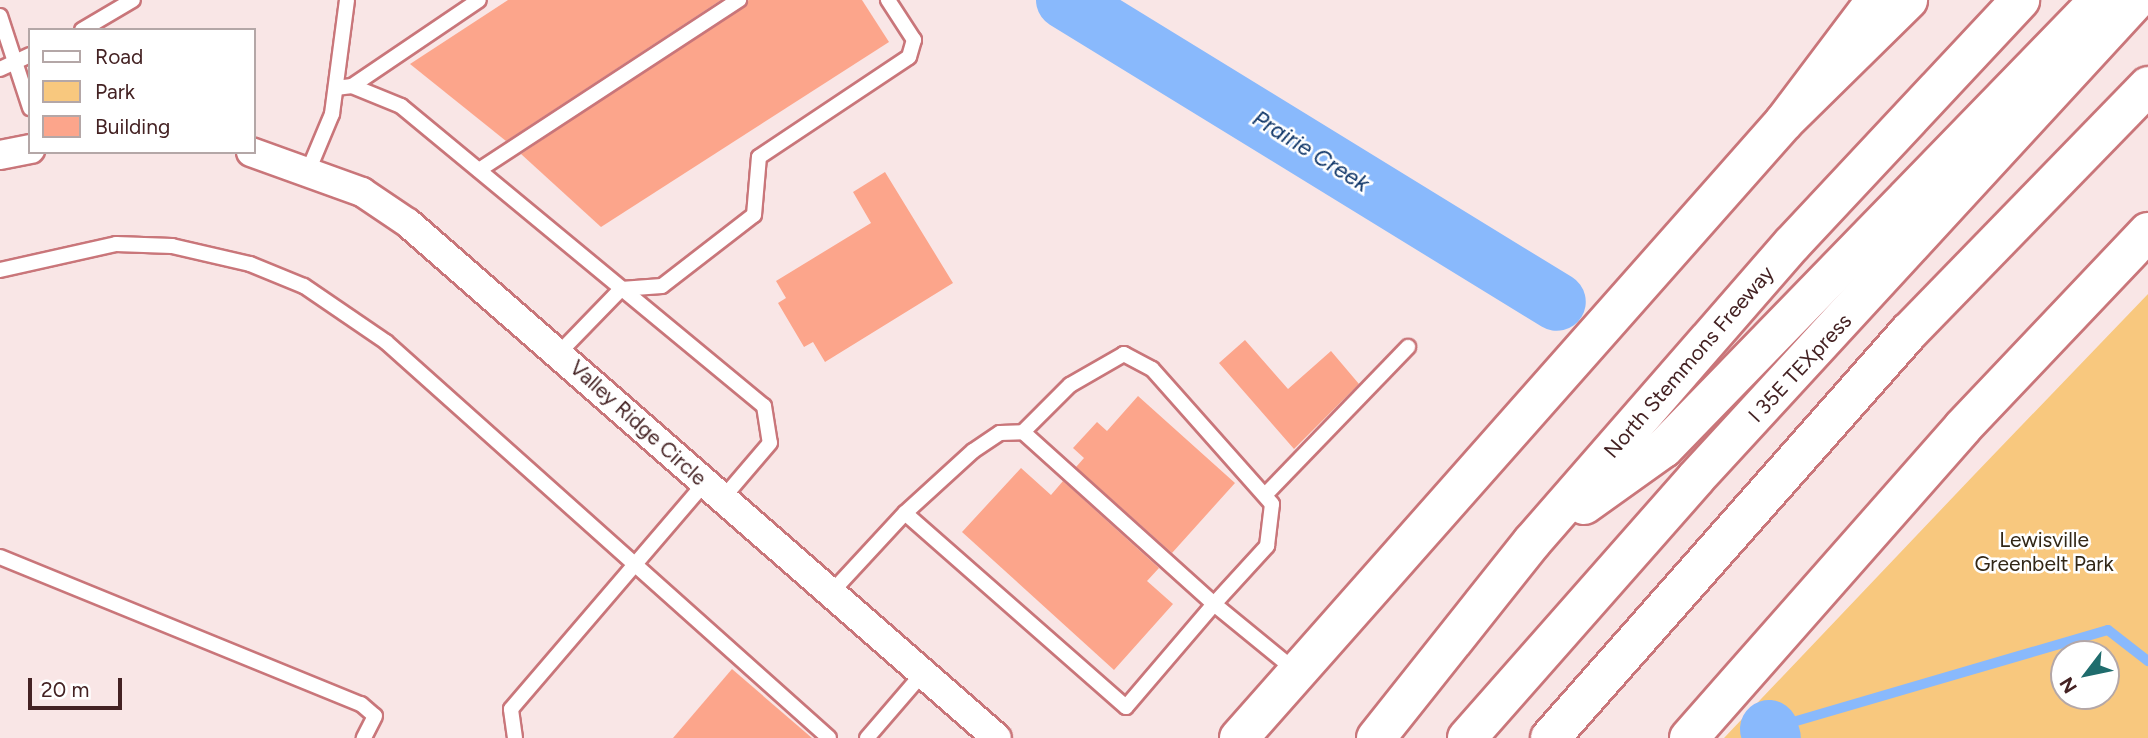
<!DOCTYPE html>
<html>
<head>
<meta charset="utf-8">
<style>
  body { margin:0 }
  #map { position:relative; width:2148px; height:738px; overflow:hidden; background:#f9e6e6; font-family:Figtree,sans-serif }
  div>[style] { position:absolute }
  .green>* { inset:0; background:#f8c87e }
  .stream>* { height:10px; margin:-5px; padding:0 5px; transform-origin:5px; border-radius:5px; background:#89b9fc }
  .river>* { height:58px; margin:-29px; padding:0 29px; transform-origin:29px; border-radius:29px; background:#89b9fc }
  .building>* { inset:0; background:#fca58b }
  .roads { filter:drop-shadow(2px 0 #c9767a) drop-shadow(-2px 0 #c9767a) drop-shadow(0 2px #c9767a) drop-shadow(0 -2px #c9767a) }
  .service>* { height:14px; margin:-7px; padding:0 7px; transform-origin:7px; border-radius:7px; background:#fff }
  .minor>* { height:28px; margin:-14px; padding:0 14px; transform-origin:14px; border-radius:14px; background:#fff }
  .secondary>* { height:38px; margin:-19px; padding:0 19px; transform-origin:19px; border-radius:19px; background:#fff }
  .motorway>* { height:38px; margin:-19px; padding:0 19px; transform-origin:19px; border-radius:19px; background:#fff }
  span { translate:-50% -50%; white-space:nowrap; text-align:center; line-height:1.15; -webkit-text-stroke:5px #fff; paint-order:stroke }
  .street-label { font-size:21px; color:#442223 }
  .park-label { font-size:21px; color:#322716 }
  .water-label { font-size:23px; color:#0e3568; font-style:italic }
  .legend { position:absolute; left:28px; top:28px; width:228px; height:126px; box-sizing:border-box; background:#fff; border:2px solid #b4a7a7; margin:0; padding:9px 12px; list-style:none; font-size:21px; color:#442223 }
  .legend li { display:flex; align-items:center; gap:14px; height:35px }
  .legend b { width:35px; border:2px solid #b4a7a7 }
  .north { position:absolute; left:2050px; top:640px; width:70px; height:70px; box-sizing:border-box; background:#fff; border:2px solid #b4a7a7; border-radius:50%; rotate:238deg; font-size:19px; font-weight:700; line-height:28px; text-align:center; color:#442223 }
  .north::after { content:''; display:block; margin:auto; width:24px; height:32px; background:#1f6c6d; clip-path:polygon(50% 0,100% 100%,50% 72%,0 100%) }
  .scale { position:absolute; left:28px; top:678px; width:94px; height:32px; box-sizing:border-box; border:4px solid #442223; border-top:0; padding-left:9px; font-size:21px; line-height:24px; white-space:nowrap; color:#442223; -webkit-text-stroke:5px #fff; paint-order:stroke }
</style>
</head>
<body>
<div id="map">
  <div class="green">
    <div style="clip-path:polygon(evenodd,2148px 294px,2148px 738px,1724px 738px,1974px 475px,2148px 294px,2064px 654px,2106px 654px,2106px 696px,2064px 696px,2064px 654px)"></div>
  </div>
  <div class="stream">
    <div style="left:1769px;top:729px;width:353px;rotate:-16.3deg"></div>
    <div style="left:2108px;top:630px;width:51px;rotate:37.8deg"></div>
  </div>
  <div class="river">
    <div style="left:1065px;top:0;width:577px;rotate:31.54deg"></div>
    <div style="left:1769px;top:729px;width:9px;rotate:72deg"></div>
  </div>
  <div class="building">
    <div style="clip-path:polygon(508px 0,721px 0,506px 141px,410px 64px)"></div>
    <div style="clip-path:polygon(749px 0,862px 0,889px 42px,601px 227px,521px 154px)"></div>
    <div style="clip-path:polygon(885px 172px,953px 283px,825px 362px,813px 342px,804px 347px,778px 303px,786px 298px,776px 281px,871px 223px,853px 192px)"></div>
    <div style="clip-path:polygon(1245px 340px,1288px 389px,1331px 351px,1359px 384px,1294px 449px,1219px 363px)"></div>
    <div style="clip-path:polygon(1138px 396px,1235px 483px,1172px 553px,1076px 467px,1084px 458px,1073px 448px,1097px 422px,1107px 431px)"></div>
    <div style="clip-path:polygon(1021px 468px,1051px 495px,1063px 481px,1159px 568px,1147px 581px,1173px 604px,1114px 670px,962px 532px)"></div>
    <div style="clip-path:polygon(732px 669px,812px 738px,673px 738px)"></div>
  </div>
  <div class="roads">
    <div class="service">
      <div style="left:0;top:16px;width:97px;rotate:71.9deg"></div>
      <div style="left:82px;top:30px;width:59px;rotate:-30.5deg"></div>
      <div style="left:0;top:69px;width:33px;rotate:-25deg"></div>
      <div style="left:352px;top:86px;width:153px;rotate:-34.1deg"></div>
      <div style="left:336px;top:88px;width:16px;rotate:-7deg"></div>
      <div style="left:352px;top:86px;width:53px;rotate:22.2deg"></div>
      <div style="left:401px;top:106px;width:471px;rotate:39.6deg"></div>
      <div style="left:764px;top:406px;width:37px;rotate:81deg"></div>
      <div style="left:770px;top:443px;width:72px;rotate:130.5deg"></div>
      <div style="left:309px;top:169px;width:60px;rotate:-67.3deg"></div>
      <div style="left:332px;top:114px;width:115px;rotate:-82.5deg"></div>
      <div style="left:479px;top:170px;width:311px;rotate:-33.2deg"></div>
      <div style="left:0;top:270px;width:119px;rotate:-12.6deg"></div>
      <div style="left:116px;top:244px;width:56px;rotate:2deg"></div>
      <div style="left:172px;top:246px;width:80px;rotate:13deg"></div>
      <div style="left:250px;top:264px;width:58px;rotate:22.2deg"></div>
      <div style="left:304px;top:286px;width:99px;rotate:34.3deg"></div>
      <div style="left:386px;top:342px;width:594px;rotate:41.79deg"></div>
      <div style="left:559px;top:353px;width:89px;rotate:-45.9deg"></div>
      <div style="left:621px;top:289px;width:41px;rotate:-4.2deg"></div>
      <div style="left:662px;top:286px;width:116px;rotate:-37.7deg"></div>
      <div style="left:754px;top:215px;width:58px;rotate:-85.1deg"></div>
      <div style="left:759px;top:157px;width:180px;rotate:-33.7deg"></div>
      <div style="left:909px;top:57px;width:18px;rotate:-74deg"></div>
      <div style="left:914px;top:40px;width:48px;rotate:-123deg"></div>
      <div style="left:1265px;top:495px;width:206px;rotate:-46deg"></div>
      <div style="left:905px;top:513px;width:92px;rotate:-42.4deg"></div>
      <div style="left:973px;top:451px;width:32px;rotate:-34deg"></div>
      <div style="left:1000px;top:433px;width:23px;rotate:-2deg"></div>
      <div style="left:1023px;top:432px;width:257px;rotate:42deg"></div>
      <div style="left:1214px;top:604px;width:79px;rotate:-47.6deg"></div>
      <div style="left:1267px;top:546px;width:42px;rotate:-83.2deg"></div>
      <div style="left:1272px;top:504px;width:181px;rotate:-131.6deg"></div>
      <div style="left:1152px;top:369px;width:32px;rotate:-152deg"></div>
      <div style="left:1124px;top:354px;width:62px;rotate:150.1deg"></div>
      <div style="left:1070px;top:385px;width:66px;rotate:135deg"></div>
      <div style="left:0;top:557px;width:390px;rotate:22.2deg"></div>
      <div style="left:361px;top:704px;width:18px;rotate:41deg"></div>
      <div style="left:375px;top:716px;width:25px;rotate:117deg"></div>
      <div style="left:829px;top:595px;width:112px;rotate:-47.2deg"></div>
      <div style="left:905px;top:513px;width:294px;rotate:41.3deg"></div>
      <div style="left:1126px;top:707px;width:135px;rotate:-49.5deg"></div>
      <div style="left:1214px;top:604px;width:106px;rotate:39.3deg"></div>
      <div style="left:515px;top:738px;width:29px;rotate:-98deg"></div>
      <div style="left:511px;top:709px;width:298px;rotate:-49.4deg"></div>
      <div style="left:867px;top:738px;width:84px;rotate:-49.3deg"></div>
    </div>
    <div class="minor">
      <div style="left:251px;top:152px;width:118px;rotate:19.8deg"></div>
      <div style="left:362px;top:192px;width:55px;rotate:34deg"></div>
      <div style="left:408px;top:223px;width:782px;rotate:41.17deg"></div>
      <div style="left:0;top:155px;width:31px;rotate:-11deg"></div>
    </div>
    <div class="secondary">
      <div style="left:1239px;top:738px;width:822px;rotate:-48.5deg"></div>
      <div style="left:1784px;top:122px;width:153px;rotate:-53deg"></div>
      <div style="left:1689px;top:738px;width:414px;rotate:-48.6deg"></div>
      <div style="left:1963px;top:427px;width:269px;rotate:-46.5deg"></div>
    </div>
    <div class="motorway">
      <div style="left:1784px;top:122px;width:174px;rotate:-44.5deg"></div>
      <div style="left:1584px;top:505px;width:98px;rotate:-35.5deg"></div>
      <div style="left:1664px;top:448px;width:624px;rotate:-45.84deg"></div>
      <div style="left:1376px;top:738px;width:251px;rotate:-51.5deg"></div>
      <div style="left:1532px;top:542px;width:395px;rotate:-48.9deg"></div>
      <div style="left:1792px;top:244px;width:334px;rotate:-46.9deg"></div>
      <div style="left:1467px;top:738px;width:346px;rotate:-48.6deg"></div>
      <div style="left:1696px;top:478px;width:650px;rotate:-47.37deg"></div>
      <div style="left:1550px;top:738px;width:542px;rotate:-48.52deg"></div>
      <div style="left:1909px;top:332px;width:343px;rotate:-45.8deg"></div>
    </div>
  </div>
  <div class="street-label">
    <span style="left:1689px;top:362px;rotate:-49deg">North Stemmons Freeway</span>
    <span style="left:1800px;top:368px;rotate:-47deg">I 35E TEXpress</span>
    <span style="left:638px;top:423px;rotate:42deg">Valley Ridge Circle</span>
  </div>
  <div class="park-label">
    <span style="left:2044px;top:552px">Lewisville<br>Greenbelt Park</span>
  </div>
  <div class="water-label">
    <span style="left:1311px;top:151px;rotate:32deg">Prairie Creek</span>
  </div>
  <ul class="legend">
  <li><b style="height:9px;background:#fff"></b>Road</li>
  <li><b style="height:19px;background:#f8c87e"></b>Park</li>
  <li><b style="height:19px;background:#fca58b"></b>Building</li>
  </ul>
  <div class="north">N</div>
  <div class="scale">20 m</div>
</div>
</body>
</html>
